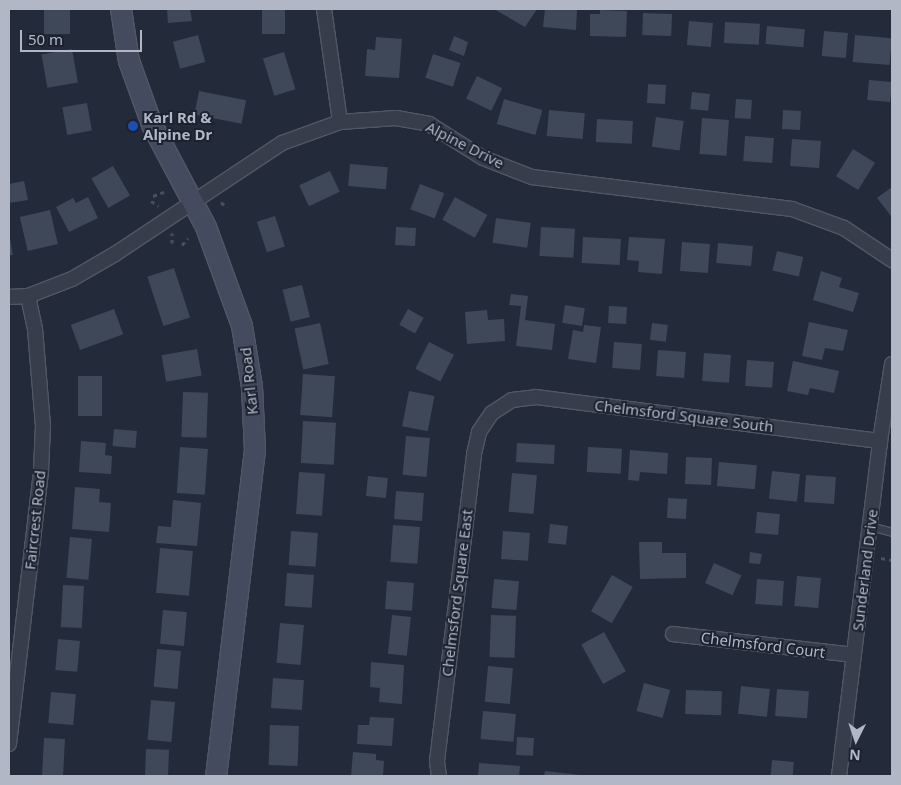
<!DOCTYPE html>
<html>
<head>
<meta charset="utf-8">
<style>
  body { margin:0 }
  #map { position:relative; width:901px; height:785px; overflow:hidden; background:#232a3a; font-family:"Noto Sans",sans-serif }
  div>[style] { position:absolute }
  .building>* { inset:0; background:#3f4859; transform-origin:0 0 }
  .path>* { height:3px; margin-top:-1.5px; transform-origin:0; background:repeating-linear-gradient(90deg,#435359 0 4px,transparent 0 8px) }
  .roads { filter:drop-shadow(1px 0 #525766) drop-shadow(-1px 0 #525766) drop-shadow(0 1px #525766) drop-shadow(0 -1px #525766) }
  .lane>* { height:7px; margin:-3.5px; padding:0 3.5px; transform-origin:3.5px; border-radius:3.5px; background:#373d4b }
  .street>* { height:14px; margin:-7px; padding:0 7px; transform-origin:7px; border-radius:7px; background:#373d4b }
  .secondary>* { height:20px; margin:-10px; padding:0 10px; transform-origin:10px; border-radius:10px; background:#454b5e }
  .dots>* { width:14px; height:14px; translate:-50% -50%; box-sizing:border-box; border:2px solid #1c222f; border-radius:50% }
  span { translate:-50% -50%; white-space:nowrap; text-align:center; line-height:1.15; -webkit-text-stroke:4px #1c222f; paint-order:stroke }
  .poi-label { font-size:15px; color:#b2b7c6; font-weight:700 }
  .left { translate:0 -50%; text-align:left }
  .street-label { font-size:15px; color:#b2b7c6 }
  .frame { position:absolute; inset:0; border:10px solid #b2b7c6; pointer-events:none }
  .north { position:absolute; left:831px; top:715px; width:50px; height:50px; -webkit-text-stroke:4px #1c222f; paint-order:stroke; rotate:184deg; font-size:14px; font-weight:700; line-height:20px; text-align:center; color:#b2b7c6 }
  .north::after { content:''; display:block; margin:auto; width:18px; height:22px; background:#b2b7c6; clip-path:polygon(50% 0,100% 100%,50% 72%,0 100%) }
  .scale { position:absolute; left:20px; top:30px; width:122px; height:22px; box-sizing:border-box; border:2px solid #b2b7c6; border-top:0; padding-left:6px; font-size:15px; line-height:18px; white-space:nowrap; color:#b2b7c6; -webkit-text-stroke:4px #1c222f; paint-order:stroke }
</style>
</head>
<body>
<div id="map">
  <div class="building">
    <div style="left:44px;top:9px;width:26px;height:25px"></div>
    <div style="clip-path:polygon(167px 9px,190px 9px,192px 21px,168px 23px)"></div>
    <div style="left:262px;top:9px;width:23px;height:25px"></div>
    <div style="clip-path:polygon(494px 9px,537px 9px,525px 27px)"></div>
    <div style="clip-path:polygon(545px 9px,577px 9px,576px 30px,543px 27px)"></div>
    <div style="clip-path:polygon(600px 10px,627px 11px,626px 37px,590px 36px,590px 14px,600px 14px)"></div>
    <div style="left:643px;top:13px;width:29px;height:22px;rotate:2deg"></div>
    <div style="left:689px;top:21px;width:24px;height:24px;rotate:5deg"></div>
    <div style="left:725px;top:22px;width:35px;height:21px;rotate:3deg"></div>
    <div style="left:767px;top:26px;width:38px;height:18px;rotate:5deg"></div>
    <div style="left:824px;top:31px;width:24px;height:25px;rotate:5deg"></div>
    <div style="left:198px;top:35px;width:28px;height:26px;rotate:75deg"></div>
    <div style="left:855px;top:35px;width:37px;height:27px;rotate:5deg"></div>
    <div style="clip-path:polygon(454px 36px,468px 42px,464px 56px,449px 50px)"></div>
    <div style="clip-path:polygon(376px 37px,402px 39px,399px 78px,365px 76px,367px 49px,375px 50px)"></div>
    <div style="left:72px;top:49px;width:34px;height:31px;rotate:80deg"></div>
    <div style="left:284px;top:52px;width:39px;height:22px;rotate:73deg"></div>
    <div style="left:433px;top:54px;width:29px;height:25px;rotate:18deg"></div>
    <div style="left:477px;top:76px;width:28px;height:25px;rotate:26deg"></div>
    <div style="left:869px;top:80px;width:23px;height:20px;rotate:5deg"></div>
    <div style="left:648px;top:84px;width:18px;height:19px;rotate:3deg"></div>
    <div style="left:199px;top:91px;width:48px;height:24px;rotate:11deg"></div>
    <div style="left:692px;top:92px;width:18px;height:17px;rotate:6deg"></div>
    <div style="left:504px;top:99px;width:40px;height:26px;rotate:16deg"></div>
    <div style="left:736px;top:99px;width:16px;height:19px;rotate:4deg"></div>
    <div style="left:87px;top:103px;width:28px;height:25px;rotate:80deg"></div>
    <div style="left:549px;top:110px;width:36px;height:26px;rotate:5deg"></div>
    <div style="left:783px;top:110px;width:18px;height:19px;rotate:3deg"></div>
    <div style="left:656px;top:117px;width:28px;height:30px;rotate:8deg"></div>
    <div style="left:702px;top:118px;width:27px;height:36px;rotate:4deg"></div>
    <div style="left:597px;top:119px;width:36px;height:23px;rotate:3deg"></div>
    <div style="left:745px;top:136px;width:29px;height:25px;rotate:4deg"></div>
    <div style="left:792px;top:139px;width:29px;height:27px;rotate:4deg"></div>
    <div style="left:853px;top:149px;width:26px;height:32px;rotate:32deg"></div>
    <div style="left:350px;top:164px;width:38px;height:22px;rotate:5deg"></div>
    <div style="left:113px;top:166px;width:34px;height:25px;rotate:60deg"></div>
    <div style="left:330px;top:171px;width:23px;height:34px;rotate:65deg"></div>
    <div style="clip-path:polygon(24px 181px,28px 200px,9px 203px,9px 184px)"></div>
    <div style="left:420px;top:184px;width:26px;height:27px;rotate:21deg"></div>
    <div style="clip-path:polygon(892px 187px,892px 215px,891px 216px,877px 198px)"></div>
    <div style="clip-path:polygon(88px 197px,98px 218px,69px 232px,56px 207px,73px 198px,76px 203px)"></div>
    <div style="left:455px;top:197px;width:37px;height:26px;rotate:29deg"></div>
    <div style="left:50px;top:210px;width:35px;height:31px;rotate:77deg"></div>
    <div style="left:275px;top:216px;width:32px;height:19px;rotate:72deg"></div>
    <div style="left:496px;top:218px;width:35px;height:25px;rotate:8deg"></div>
    <div style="left:396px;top:227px;width:20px;height:18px;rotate:3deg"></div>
    <div style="left:541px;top:227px;width:34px;height:29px;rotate:3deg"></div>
    <div style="clip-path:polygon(9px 233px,13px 255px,9px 255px)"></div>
    <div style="left:583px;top:237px;width:38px;height:26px;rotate:3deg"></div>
    <div style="clip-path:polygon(629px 237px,665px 239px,662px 274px,638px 272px,639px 261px,627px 260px)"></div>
    <div style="left:682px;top:242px;width:28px;height:29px;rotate:4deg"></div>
    <div style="left:718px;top:243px;width:35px;height:20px;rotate:5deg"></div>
    <div style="left:777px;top:251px;width:27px;height:20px;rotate:13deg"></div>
    <div style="left:174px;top:268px;width:52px;height:28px;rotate:72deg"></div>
    <div style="clip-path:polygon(821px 271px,842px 278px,839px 287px,859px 293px,853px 312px,813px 300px)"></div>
    <div style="left:302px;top:285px;width:33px;height:20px;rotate:76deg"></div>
    <div style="clip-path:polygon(511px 294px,528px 296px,525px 320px,555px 324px,552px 350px,516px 346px,521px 306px,509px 305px)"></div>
    <div style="left:565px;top:305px;width:20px;height:18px;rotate:9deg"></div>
    <div style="left:609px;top:306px;width:18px;height:17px;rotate:3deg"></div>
    <div style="left:114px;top:309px;width:27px;height:46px;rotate:70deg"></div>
    <div style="left:408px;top:309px;width:18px;height:18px;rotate:29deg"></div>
    <div style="clip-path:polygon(487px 310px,488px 320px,504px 319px,505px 341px,467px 344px,465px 312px)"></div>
    <div style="clip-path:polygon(809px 322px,848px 330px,843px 351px,825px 348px,822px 360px,802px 356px)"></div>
    <div style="left:320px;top:323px;width:42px;height:26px;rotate:78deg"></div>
    <div style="left:652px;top:323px;width:16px;height:17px;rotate:7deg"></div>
    <div style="clip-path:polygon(584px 325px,601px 327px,596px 363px,568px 359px,573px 330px,583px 332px)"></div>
    <div style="left:429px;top:342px;width:28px;height:30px;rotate:27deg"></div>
    <div style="left:614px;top:342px;width:28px;height:26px;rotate:4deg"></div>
    <div style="left:197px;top:349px;width:27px;height:36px;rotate:80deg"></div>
    <div style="left:658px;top:350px;width:28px;height:26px;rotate:4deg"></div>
    <div style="left:704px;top:353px;width:27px;height:28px;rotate:4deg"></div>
    <div style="left:747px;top:360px;width:27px;height:26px;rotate:4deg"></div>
    <div style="clip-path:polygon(793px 361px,839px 371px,834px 393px,810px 388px,808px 395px,787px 391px)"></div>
    <div style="left:303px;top:374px;width:32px;height:41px;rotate:4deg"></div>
    <div style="left:78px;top:376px;width:24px;height:40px"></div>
    <div style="left:409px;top:391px;width:26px;height:36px;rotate:11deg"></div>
    <div style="left:183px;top:392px;width:25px;height:45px;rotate:2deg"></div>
    <div style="left:303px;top:421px;width:33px;height:42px;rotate:3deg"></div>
    <div style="left:114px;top:429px;width:23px;height:17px;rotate:5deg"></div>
    <div style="left:406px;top:436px;width:24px;height:39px;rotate:5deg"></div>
    <div style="clip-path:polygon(81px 441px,106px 443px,105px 455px,112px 456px,111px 474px,79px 472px)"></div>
    <div style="left:517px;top:443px;width:38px;height:19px;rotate:3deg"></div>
    <div style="left:180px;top:447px;width:28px;height:46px;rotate:4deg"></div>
    <div style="left:588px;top:447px;width:34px;height:25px;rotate:3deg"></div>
    <div style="clip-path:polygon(630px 450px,668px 453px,667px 474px,640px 472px,639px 481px,628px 480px)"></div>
    <div style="left:686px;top:457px;width:26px;height:27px;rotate:2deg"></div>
    <div style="left:719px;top:462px;width:38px;height:24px;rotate:5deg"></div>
    <div style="left:772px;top:471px;width:28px;height:28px;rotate:6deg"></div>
    <div style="left:299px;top:472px;width:26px;height:42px;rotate:4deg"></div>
    <div style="left:512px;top:473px;width:25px;height:39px;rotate:5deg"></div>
    <div style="left:806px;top:475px;width:30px;height:27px;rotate:4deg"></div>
    <div style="left:368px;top:476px;width:20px;height:20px;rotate:6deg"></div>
    <div style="clip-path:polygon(75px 487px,100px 489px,99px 502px,111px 503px,109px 532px,72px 529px)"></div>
    <div style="left:396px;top:491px;width:28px;height:28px;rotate:4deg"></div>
    <div style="left:668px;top:498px;width:19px;height:20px;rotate:3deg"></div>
    <div style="clip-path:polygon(173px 500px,201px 503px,197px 546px,156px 543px,158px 526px,171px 527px)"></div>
    <div style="left:757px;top:512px;width:23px;height:21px;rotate:5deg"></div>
    <div style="left:550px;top:524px;width:18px;height:19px;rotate:6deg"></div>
    <div style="left:393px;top:525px;width:27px;height:37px;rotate:4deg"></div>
    <div style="left:291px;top:531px;width:27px;height:34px;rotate:4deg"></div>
    <div style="left:503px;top:531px;width:27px;height:28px;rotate:4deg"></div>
    <div style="left:70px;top:537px;width:22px;height:41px;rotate:5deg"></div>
    <div style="clip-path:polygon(639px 542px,662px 542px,662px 553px,686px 553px,686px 578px,640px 579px)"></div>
    <div style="left:160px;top:548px;width:33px;height:45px;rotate:5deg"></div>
    <div style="clip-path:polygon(750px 552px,762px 554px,760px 564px,749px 563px)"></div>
    <div style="left:714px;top:563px;width:30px;height:22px;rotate:24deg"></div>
    <div style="left:287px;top:573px;width:27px;height:33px;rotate:4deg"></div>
    <div style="left:612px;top:575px;width:24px;height:42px;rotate:30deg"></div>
    <div style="left:797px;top:576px;width:24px;height:30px;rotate:5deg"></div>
    <div style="left:494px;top:579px;width:25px;height:29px;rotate:5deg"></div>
    <div style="left:757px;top:579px;width:27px;height:25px;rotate:4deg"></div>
    <div style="left:387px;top:581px;width:27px;height:28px;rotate:4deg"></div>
    <div style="left:63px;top:585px;width:21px;height:42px;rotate:3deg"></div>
    <div style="left:163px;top:610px;width:24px;height:34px;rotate:5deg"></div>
    <div style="left:392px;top:615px;width:19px;height:39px;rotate:6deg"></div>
    <div style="left:491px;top:615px;width:25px;height:42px;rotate:2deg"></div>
    <div style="left:280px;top:623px;width:24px;height:40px;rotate:5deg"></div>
    <div style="left:604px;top:632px;width:45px;height:26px;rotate:61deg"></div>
    <div style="left:58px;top:639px;width:22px;height:31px;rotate:5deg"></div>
    <div style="left:157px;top:649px;width:24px;height:38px;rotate:5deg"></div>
    <div style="clip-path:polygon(371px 662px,404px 665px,402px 704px,379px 702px,380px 688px,370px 687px)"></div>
    <div style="left:488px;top:666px;width:25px;height:36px;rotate:5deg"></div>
    <div style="left:273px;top:678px;width:31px;height:30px;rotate:4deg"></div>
    <div style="left:644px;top:683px;width:27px;height:29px;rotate:15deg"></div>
    <div style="left:741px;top:686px;width:29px;height:28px;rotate:6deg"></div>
    <div style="left:777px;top:689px;width:32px;height:27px;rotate:4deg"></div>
    <div style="left:686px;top:690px;width:36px;height:24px;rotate:2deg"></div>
    <div style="left:51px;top:692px;width:25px;height:31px;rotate:5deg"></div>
    <div style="left:151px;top:700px;width:24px;height:40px;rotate:5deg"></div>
    <div style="left:483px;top:711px;width:33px;height:28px;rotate:5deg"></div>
    <div style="clip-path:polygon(370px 717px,394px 718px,392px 746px,357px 744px,358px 725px,369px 725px)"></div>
    <div style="left:270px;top:725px;width:29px;height:40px;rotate:2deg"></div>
    <div style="left:517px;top:737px;width:17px;height:18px;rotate:3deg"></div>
    <div style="left:44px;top:738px;width:21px;height:38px;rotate:3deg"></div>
    <div style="left:146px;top:749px;width:23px;height:27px;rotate:2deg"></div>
    <div style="clip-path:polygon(353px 752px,376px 754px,376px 760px,384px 761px,383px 776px,351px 776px)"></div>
    <div style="left:772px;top:760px;width:22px;height:16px;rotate:5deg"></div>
    <div style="clip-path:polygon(479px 763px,520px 766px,519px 776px,478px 776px)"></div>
    <div style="clip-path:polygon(545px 771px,580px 775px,580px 776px,544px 776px)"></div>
  </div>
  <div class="path">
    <div style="left:153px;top:196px;width:12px;rotate:-20deg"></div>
    <div style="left:151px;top:201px;width:9px;rotate:32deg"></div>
    <div style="left:221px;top:202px;width:8px;rotate:45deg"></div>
    <div style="left:172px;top:243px;width:10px;rotate:-90deg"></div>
    <div style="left:182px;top:245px;width:9px;rotate:-49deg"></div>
    <div style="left:881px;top:558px;width:11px;rotate:10deg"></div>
  </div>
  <div class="roads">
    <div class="lane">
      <div style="left:870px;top:526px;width:23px;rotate:15deg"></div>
    </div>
    <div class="street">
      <div style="left:324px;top:9px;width:114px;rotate:81.9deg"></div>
      <div style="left:9px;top:297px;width:19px;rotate:-3deg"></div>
      <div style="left:28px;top:296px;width:47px;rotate:-21.1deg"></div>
      <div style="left:72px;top:279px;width:50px;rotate:-30.2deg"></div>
      <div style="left:115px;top:254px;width:201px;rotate:-33.6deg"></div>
      <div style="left:282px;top:143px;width:62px;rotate:-19.9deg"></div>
      <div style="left:340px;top:122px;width:56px;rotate:-4.1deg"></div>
      <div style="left:396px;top:118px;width:34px;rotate:10deg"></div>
      <div style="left:429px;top:124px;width:64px;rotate:32.2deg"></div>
      <div style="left:483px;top:158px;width:53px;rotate:21.2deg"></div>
      <div style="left:532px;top:177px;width:262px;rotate:7deg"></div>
      <div style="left:792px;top:209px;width:55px;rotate:20.1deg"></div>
      <div style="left:844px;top:228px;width:58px;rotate:33.7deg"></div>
      <div style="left:673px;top:634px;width:182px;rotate:6.6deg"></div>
      <div style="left:9px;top:744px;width:276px;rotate:-83.3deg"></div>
      <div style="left:41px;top:470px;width:44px;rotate:-87.4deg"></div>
      <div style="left:43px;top:426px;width:97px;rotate:-94.7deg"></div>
      <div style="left:35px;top:329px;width:34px;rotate:-102deg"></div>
      <div style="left:439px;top:776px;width:15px;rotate:-98deg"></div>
      <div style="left:437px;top:761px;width:309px;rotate:-83.1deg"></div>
      <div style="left:474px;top:454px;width:23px;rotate:-77deg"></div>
      <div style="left:479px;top:432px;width:23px;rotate:-56deg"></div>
      <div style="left:492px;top:413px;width:24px;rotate:-33deg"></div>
      <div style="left:512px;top:400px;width:24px;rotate:-7deg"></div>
      <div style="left:536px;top:397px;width:347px;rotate:7.3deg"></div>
      <div style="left:839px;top:776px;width:337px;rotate:-83deg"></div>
      <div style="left:880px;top:441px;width:78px;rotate:-81.1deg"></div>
    </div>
    <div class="secondary">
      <div style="left:121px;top:9px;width:53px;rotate:81.3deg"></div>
      <div style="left:129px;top:61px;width:68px;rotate:70.2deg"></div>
      <div style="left:152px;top:125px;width:115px;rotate:62.1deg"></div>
      <div style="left:206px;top:227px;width:105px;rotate:70deg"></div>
      <div style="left:242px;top:326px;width:62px;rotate:80.7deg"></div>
      <div style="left:252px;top:387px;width:63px;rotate:87.3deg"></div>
      <div style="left:255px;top:450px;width:328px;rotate:96.8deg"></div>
    </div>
  </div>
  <div class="dots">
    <div style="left:133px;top:126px;background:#1a4fb4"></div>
  </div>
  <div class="poi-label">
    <span class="left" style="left:143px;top:126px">Karl Rd &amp;<br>Alpine Dr</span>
  </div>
  <div class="street-label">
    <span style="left:465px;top:145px;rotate:27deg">Alpine Drive</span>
    <span style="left:249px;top:381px;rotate:-96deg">Karl Road</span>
    <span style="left:684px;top:416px;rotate:7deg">Chelmsford Square South</span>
    <span style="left:35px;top:520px;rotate:-84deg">Faircrest Road</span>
    <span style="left:865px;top:570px;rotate:-83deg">Sunderland Drive</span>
    <span style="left:457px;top:593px;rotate:-83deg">Chelmsford Square East</span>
    <span style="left:763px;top:645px;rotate:7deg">Chelmsford Court</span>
  </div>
  <div class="frame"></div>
  <div class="north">N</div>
  <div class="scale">50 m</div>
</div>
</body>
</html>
